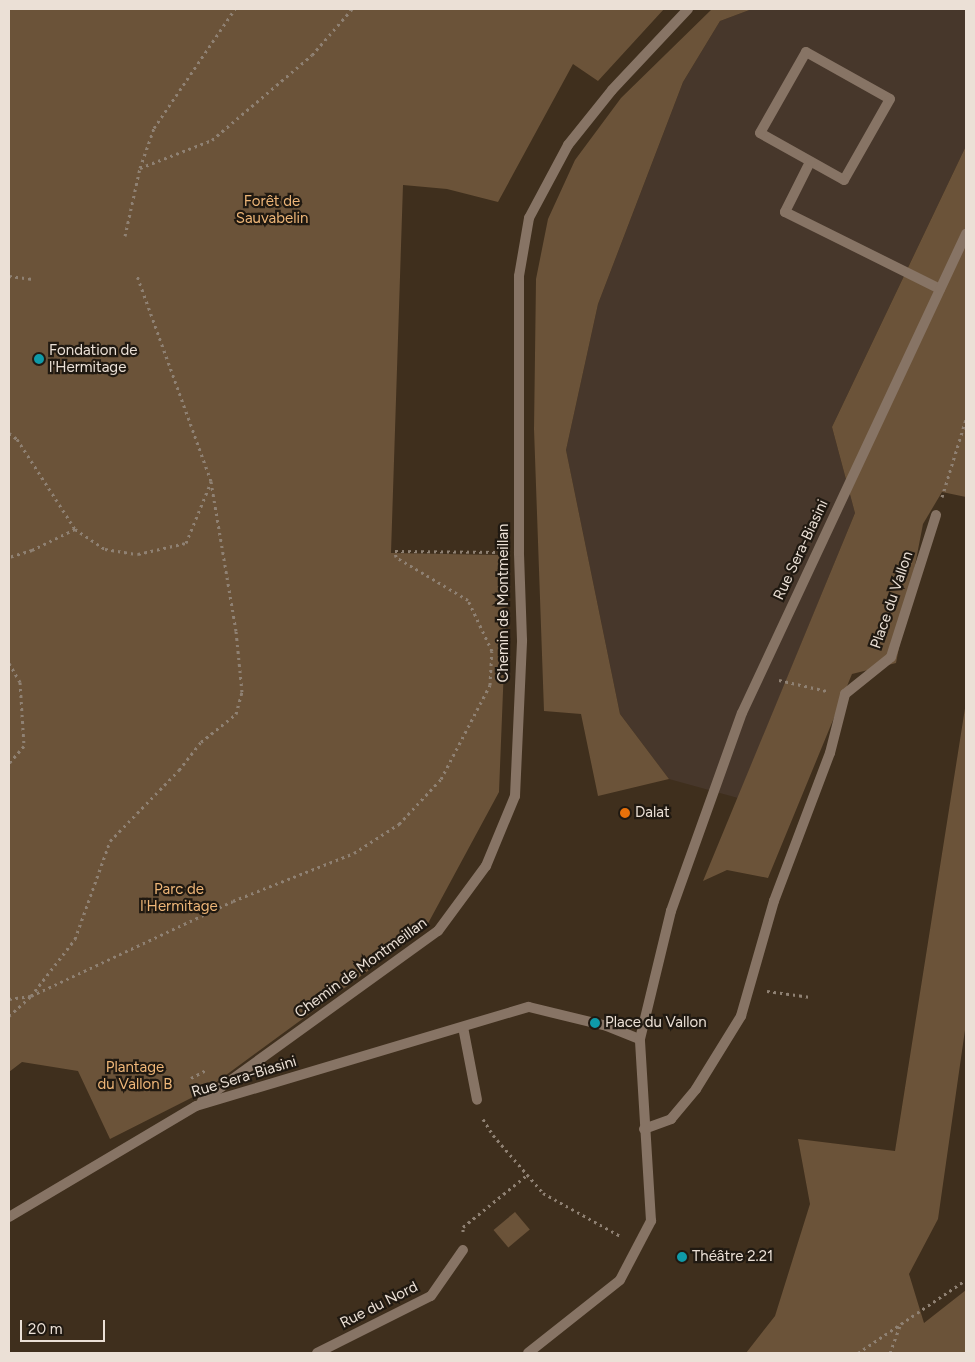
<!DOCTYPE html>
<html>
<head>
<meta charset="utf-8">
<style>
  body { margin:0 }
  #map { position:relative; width:975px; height:1362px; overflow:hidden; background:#3f2f1d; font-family:Figtree,sans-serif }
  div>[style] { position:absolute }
  .industrial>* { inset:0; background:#47372b }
  .green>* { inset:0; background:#6b5339; transform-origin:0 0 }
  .path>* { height:3px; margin-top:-1.5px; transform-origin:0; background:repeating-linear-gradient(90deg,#8f8173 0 2.5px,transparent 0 6.5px) }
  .service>* { height:10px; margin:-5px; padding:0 5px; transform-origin:5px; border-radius:5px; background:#877465 }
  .minor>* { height:10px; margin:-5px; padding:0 5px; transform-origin:5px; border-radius:5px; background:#877465 }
  .dots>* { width:14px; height:14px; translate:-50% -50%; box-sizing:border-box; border:2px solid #201911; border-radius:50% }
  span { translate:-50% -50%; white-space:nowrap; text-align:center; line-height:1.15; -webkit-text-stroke:4.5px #201911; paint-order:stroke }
  .park-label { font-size:15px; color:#eeb678 }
  .poi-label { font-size:15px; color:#ebe0d6 }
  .left { translate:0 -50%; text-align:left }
  .street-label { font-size:15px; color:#ebe0d6 }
  .frame { position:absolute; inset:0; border:10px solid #ebe0d6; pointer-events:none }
  .scale { position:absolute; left:20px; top:1320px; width:85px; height:22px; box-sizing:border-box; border:2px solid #ebe0d6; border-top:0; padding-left:6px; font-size:15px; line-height:18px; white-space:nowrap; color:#ebe0d6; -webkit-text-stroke:4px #201911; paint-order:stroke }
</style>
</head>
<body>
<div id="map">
  <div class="industrial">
    <div style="clip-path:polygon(752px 9px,966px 9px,966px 146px,832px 427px,855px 513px,738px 798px,669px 779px,620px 714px,566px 450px,598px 304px,683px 82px,720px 21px)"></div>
  </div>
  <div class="green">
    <div style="clip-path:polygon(9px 9px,664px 9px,598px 81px,573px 64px,498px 202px,447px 189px,403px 185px,391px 553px,499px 555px,508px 566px,499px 792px,425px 929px,203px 1092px,110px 1139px,78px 1071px,22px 1062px,9px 1072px)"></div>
    <div style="clip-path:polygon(712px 9px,752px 9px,720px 21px,683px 82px,598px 304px,566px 450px,620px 714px,669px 779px,598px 796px,581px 714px,544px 711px,534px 429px,536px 279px,548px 219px,575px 160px,621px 98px)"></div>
    <div style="clip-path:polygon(966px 146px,966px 497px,942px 492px,923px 524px,896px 663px,852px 674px,768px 878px,727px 870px,703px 881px,855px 513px,832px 427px)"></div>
    <div style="clip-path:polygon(966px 702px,966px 1023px,938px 1219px,909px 1274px,924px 1323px,966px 1290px,966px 1353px,746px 1353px,775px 1316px,810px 1204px,798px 1139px,895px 1151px)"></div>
    <div style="left:515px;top:1212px;width:23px;height:28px;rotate:50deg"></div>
  </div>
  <div class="path">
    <div style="left:140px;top:168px;width:77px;rotate:-21.3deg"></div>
    <div style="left:212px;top:140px;width:131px;rotate:-40.4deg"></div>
    <div style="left:312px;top:55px;width:61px;rotate:-49deg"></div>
    <div style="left:125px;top:236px;width:70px;rotate:-77.6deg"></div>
    <div style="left:140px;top:168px;width:42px;rotate:-70.7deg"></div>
    <div style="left:154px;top:128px;width:144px;rotate:-55.8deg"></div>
    <div style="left:9px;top:276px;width:24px;rotate:7deg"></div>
    <div style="left:9px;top:433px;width:10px;rotate:37deg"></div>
    <div style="left:17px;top:439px;width:107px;rotate:57.2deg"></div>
    <div style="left:75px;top:529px;width:48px;rotate:154deg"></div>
    <div style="left:32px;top:550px;width:24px;rotate:163deg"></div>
    <div style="left:942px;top:497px;width:82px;rotate:-72.9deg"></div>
    <div style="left:75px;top:529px;width:36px;rotate:34deg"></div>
    <div style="left:105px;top:549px;width:33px;rotate:9deg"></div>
    <div style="left:138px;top:554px;width:49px;rotate:-12.9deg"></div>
    <div style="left:186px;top:543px;width:66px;rotate:-67.7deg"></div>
    <div style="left:9px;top:663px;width:22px;rotate:60deg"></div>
    <div style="left:20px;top:682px;width:64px;rotate:86.4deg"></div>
    <div style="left:24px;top:746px;width:23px;rotate:131deg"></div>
    <div style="left:779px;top:680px;width:49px;rotate:12.9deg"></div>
    <div style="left:767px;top:991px;width:44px;rotate:7.8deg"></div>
    <div style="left:9px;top:999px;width:22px;rotate:-8deg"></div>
    <div style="left:31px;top:996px;width:223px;rotate:-25.2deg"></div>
    <div style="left:233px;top:901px;width:130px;rotate:-21.6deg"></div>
    <div style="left:354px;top:853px;width:54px;rotate:-32.8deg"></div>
    <div style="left:399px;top:824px;width:62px;rotate:-47deg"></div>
    <div style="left:441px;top:779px;width:106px;rotate:-62.5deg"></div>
    <div style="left:490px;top:685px;width:34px;rotate:-87deg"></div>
    <div style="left:492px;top:651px;width:56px;rotate:-115.2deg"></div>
    <div style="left:468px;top:600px;width:84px;rotate:-149.2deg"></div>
    <div style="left:396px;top:557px;width:6px;rotate:-99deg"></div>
    <div style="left:395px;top:551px;width:105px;rotate:0.5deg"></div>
    <div style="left:9px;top:1016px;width:30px;rotate:-42deg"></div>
    <div style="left:31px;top:996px;width:72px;rotate:-52.3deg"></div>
    <div style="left:75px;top:939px;width:104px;rotate:-70.3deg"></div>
    <div style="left:110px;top:841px;width:99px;rotate:-45.8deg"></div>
    <div style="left:179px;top:770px;width:36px;rotate:-52deg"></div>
    <div style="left:201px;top:742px;width:45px;rotate:-38.7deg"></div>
    <div style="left:236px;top:714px;width:23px;rotate:-75deg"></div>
    <div style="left:242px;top:692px;width:61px;rotate:-95.6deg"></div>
    <div style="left:236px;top:631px;width:152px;rotate:-99.5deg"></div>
    <div style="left:211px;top:481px;width:219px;rotate:-109.8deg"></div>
    <div style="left:191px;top:1078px;width:19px;rotate:-28deg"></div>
    <div style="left:483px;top:1119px;width:19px;rotate:58deg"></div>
    <div style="left:493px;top:1135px;width:77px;rotate:49.2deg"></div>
    <div style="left:543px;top:1193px;width:90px;rotate:29.1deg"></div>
    <div style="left:463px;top:1232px;width:5px;rotate:-90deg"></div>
    <div style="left:463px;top:1227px;width:82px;rotate:-39.1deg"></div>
    <div style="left:858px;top:1353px;width:130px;rotate:-34.1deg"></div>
    <div style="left:890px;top:1353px;width:32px;rotate:-70deg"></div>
  </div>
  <div class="service">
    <div style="left:806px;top:52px;width:96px;rotate:29.2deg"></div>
    <div style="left:890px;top:99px;width:93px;rotate:119.6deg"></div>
    <div style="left:844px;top:180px;width:96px;rotate:-150.8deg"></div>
    <div style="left:760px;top:133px;width:93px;rotate:-60.4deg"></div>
    <div style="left:810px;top:162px;width:56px;rotate:116.6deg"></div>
    <div style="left:785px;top:212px;width:173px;rotate:26.4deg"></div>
    <div style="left:463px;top:1027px;width:74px;rotate:79.1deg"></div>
    <div style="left:644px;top:1129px;width:29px;rotate:-20deg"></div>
    <div style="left:671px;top:1119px;width:39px;rotate:-50deg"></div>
    <div style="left:696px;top:1089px;width:86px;rotate:-58.3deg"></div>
    <div style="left:741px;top:1016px;width:120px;rotate:-74deg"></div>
    <div style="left:774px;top:901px;width:158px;rotate:-69.3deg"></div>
    <div style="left:830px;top:753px;width:61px;rotate:-75.7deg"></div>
    <div style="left:845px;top:694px;width:59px;rotate:-38.8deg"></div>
    <div style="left:891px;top:657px;width:149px;rotate:-72.4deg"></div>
  </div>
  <div class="minor">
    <div style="left:202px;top:1101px;width:291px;rotate:-35.8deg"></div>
    <div style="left:438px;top:931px;width:81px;rotate:-53.6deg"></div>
    <div style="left:486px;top:866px;width:76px;rotate:-67.5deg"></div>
    <div style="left:515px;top:796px;width:156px;rotate:-87.4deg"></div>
    <div style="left:522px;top:640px;width:88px;rotate:-92deg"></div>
    <div style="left:519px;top:552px;width:276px;rotate:-90deg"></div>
    <div style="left:519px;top:276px;width:59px;rotate:-80.2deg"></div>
    <div style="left:529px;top:218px;width:83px;rotate:-61.9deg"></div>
    <div style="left:568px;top:145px;width:70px;rotate:-51.3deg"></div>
    <div style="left:612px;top:90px;width:111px;rotate:-46.8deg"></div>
    <div style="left:9px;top:1217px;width:217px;rotate:-30.7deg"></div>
    <div style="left:196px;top:1106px;width:347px;rotate:-16.6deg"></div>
    <div style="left:529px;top:1007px;width:80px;rotate:13.7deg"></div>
    <div style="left:607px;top:1026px;width:35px;rotate:22deg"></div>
    <div style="left:640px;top:1039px;width:132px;rotate:-76.4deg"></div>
    <div style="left:671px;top:911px;width:210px;rotate:-70.3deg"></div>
    <div style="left:742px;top:713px;width:529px;rotate:-64.94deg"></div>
    <div style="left:317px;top:1353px;width:127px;rotate:-26.6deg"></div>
    <div style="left:431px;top:1296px;width:56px;rotate:-55.2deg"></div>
    <div style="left:528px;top:1353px;width:117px;rotate:-38.4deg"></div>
    <div style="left:620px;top:1280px;width:67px;rotate:-62.3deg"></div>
    <div style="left:651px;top:1221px;width:182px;rotate:-93.5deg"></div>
  </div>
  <div class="dots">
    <div style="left:39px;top:359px;background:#0f9aa8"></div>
    <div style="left:625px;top:813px;background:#e8710a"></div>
    <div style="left:595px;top:1023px;background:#0f9aa8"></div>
    <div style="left:682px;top:1257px;background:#0f9aa8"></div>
  </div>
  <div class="park-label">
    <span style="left:272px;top:210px">Forêt de<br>Sauvabelin</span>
    <span style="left:179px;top:898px">Parc de<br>l'Hermitage</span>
    <span style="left:135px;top:1076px">Plantage<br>du Vallon B</span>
  </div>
  <div class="poi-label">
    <span class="left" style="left:49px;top:359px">Fondation de<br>l'Hermitage</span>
    <span class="left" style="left:635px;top:813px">Dalat</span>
    <span class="left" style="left:605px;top:1023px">Place du Vallon</span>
    <span class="left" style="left:692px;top:1257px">Théâtre 2.21</span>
  </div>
  <div class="street-label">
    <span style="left:801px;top:550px;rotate:-65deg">Rue Sera-Biasini</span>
    <span style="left:892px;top:600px;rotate:-71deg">Place du Vallon</span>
    <span style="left:504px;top:603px;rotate:-90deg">Chemin de Montmeillan</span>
    <span style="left:361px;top:968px;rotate:-36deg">Chemin de Montmeillan</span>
    <span style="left:244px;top:1077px;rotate:-17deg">Rue Sera-Biasini</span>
    <span style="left:379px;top:1305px;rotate:-27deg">Rue du Nord</span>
  </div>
  <div class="frame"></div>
  <div class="scale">20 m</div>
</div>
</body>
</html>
